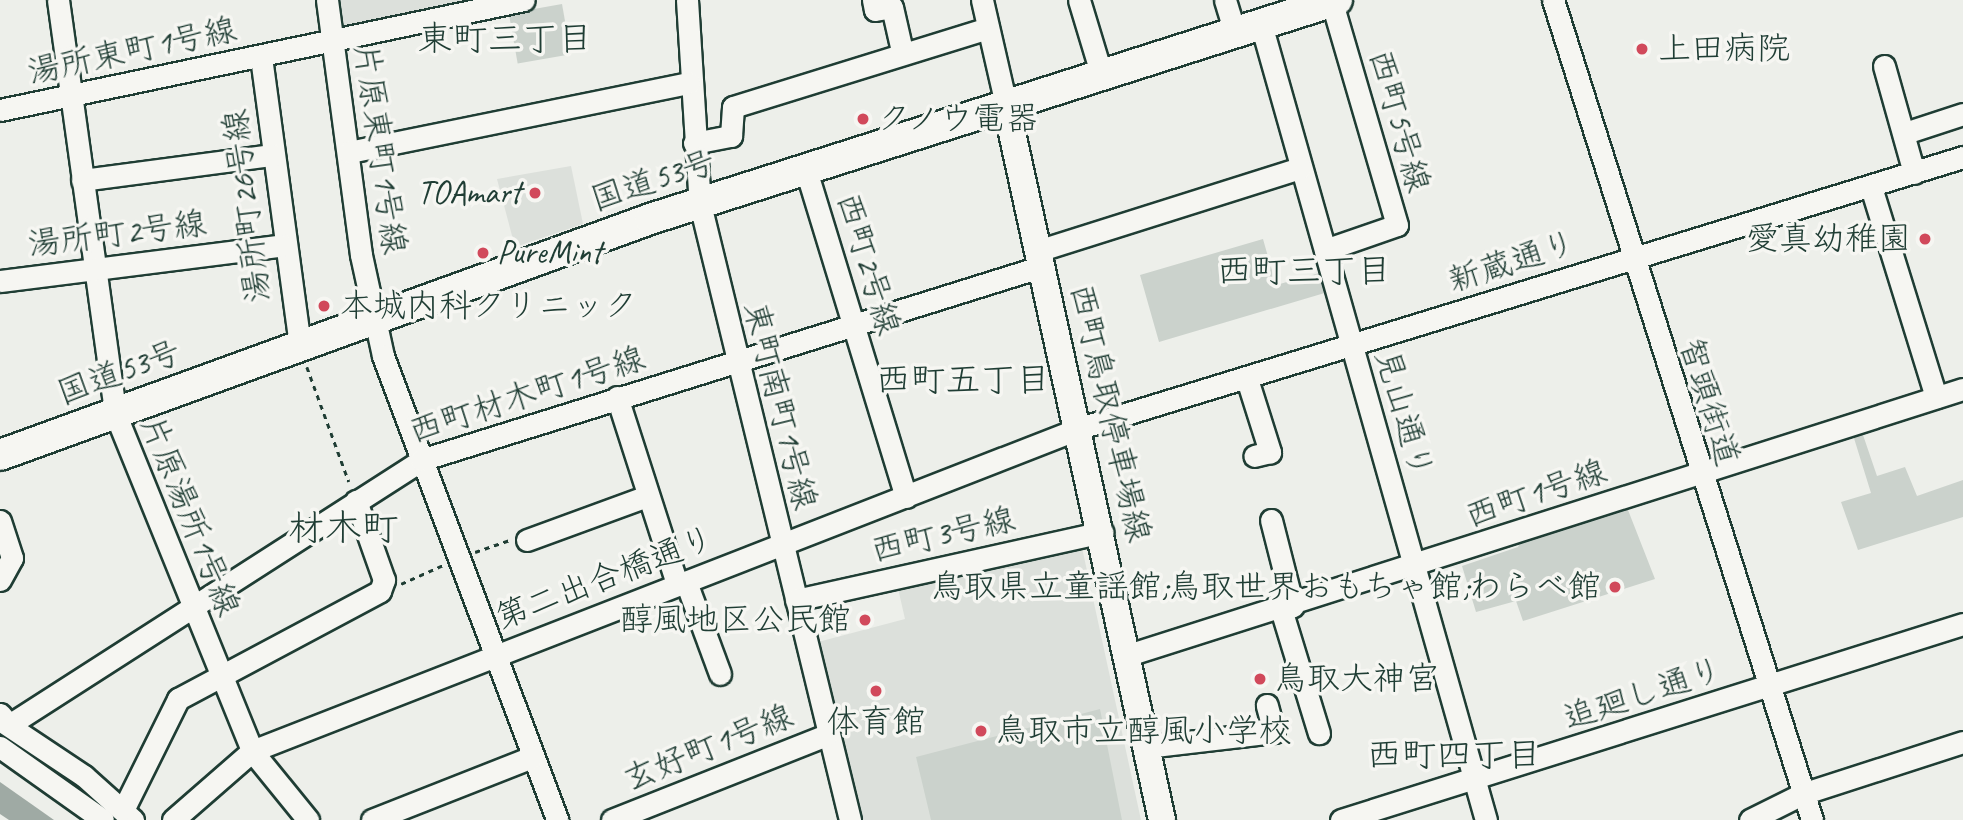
<!DOCTYPE html>
<html>
<head>
<meta charset="utf-8">
<style>
  body { margin:0 }
  #map { position:relative; width:1963px; height:820px; overflow:hidden; background:#edefea; font-family:Caveat,"Klee One",sans-serif }
  div>[style] { position:absolute }
  .built>* { inset:0; background:#dce0db }
  .green>* { inset:0; background:#cbd2cc; transform-origin:0 0 }
  .water>* { inset:0; background:#9faaa4 }
  .path>* { height:2.5px; margin-top:-1.25px; transform-origin:0; background:repeating-linear-gradient(90deg,#1f3d34 0 5px,transparent 0 10px) }
  .roads { filter:drop-shadow(2px 0 #1f3d34) drop-shadow(-2px 0 #1f3d34) drop-shadow(0 2px #1f3d34) drop-shadow(0 -2px #1f3d34) }
  .minor>* { height:21px; margin:-10.5px; padding:0 10.5px; transform-origin:10.5px; border-radius:10.5px; background:#f6f6f2 }
  .major>* { height:26px; margin:-13px; padding:0 13px; transform-origin:13px; border-radius:13px; background:#f6f6f2 }
  .highway>* { height:30px; margin:-15px; padding:0 15px; transform-origin:15px; border-radius:15px; background:#f6f6f2 }
  .dots>* { width:19px; height:19px; translate:-50% -50%; box-sizing:border-box; border:4px solid #f6f6f2; border-radius:50% }
  span { translate:-50% -50%; white-space:nowrap; text-align:center; line-height:1.15; -webkit-text-stroke:7px #f6f6f2; paint-order:stroke }
  .poi-label { font-size:33px; color:#1f3d34 }
  .left { translate:0 -50%; text-align:left }
  .right { translate:-100% -50%; text-align:right }
  .street-label { font-size:33px; color:#1f3d34 }
  .neighbourhood-label { font-size:35px; color:#1f3d34 }
  .quarter-label { font-size:37px; color:#1f3d34 }
</style>
</head>
<body>
<div id="map">
  <div class="built">
    <div style="clip-path:polygon(335px 0,481px 0,344px 29px)"></div>
    <div style="clip-path:polygon(571px 166px,583px 224px,515px 247px,497px 179px)"></div>
    <div style="clip-path:polygon(1081px 543px,1141px 820px,863px 820px,818px 642px,905px 619px,897px 584px)"></div>
  </div>
  <div class="green">
    <div style="left:562px;top:4px;width:51px;height:54px;rotate:80deg"></div>
    <div style="clip-path:polygon(1263px 239px,1276px 285px,1323px 272px,1328px 292px,1159px 342px,1140px 275px)"></div>
    <div style="clip-path:polygon(1862px 432px,1877px 476px,1905px 467px,1917px 496px,1963px 480px,1963px 517px,1858px 550px,1841px 502px,1871px 493px,1853px 435px)"></div>
    <div style="clip-path:polygon(1617px 506px,1628px 510px,1655px 579px,1523px 621px,1516px 601px,1476px 612px,1462px 566px,1518px 547px,1522px 537px)"></div>
    <div style="clip-path:polygon(1100px 709px,1122px 820px,931px 820px,916px 757px)"></div>
  </div>
  <div class="water">
    <div style="clip-path:polygon(0 782px,37px 808px,54px 820px,9px 820px,0 814px)"></div>
  </div>
  <div class="path">
    <div style="left:307px;top:367px;width:122px;rotate:69.9deg"></div>
    <div style="left:475px;top:552px;width:36px;rotate:-19deg"></div>
    <div style="left:401px;top:584px;width:46px;rotate:-24.3deg"></div>
  </div>
  <div class="roads">
    <div class="minor">
      <div style="left:58px;top:0;width:417px;rotate:82.1deg"></div>
      <div style="left:115px;top:413px;width:365px;rotate:67.9deg"></div>
      <div style="left:252px;top:751px;width:89px;rotate:50.9deg"></div>
      <div style="left:327px;top:0;width:257px;rotate:82.4deg"></div>
      <div style="left:361px;top:255px;width:103px;rotate:77.7deg"></div>
      <div style="left:383px;top:356px;width:496px;rotate:69.4deg"></div>
      <div style="left:687px;top:0;width:204px;rotate:86.4deg"></div>
      <div style="left:700px;top:204px;width:634px;rotate:76.31deg"></div>
      <div style="left:873px;top:0;width:10px;rotate:79deg"></div>
      <div style="left:875px;top:10px;width:17px;rotate:-10deg"></div>
      <div style="left:892px;top:7px;width:45px;rotate:77.2deg"></div>
      <div style="left:982px;top:0;width:108px;rotate:77.1deg"></div>
      <div style="left:1079px;top:0;width:79px;rotate:73.2deg"></div>
      <div style="left:1225px;top:0;width:34px;rotate:73deg"></div>
      <div style="left:1553px;top:0;width:860px;rotate:72.47deg"></div>
      <div style="left:1261px;top:24px;width:827px;rotate:74.22deg"></div>
      <div style="left:261px;top:57px;width:293px;rotate:82.3deg"></div>
      <div style="left:1884px;top:66px;width:111px;rotate:74.3deg"></div>
      <div style="left:0;top:110px;width:535px;rotate:-11.86deg"></div>
      <div style="left:1905px;top:133px;width:61px;rotate:-18.1deg"></div>
      <div style="left:694px;top:143px;width:38px;rotate:-11deg"></div>
      <div style="left:731px;top:136px;width:29px;rotate:-86deg"></div>
      <div style="left:733px;top:107px;width:267px;rotate:-17.2deg"></div>
      <div style="left:349px;top:152px;width:347px;rotate:-11.5deg"></div>
      <div style="left:806px;top:170px;width:342px;rotate:73deg"></div>
      <div style="left:82px;top:180px;width:193px;rotate:-7.5deg"></div>
      <div style="left:1871px;top:187px;width:220px;rotate:72.8deg"></div>
      <div style="left:1325px;top:250px;width:76px;rotate:-19.1deg"></div>
      <div style="left:1397px;top:225px;width:232px;rotate:-106.3deg"></div>
      <div style="left:1037px;top:251px;width:276px;rotate:-17.5deg"></div>
      <div style="left:0;top:281px;width:285px;rotate:-7.2deg"></div>
      <div style="left:1247px;top:379px;width:77px;rotate:72.5deg"></div>
      <div style="left:1270px;top:452px;width:16px;rotate:166deg"></div>
      <div style="left:617px;top:397px;width:196px;rotate:72.2deg"></div>
      <div style="left:1271px;top:520px;width:89px;rotate:75.7deg"></div>
      <div style="left:0;top:521px;width:39px;rotate:72deg"></div>
      <div style="left:12px;top:558px;width:25px;rotate:119deg"></div>
      <div style="left:527px;top:540px;width:128px;rotate:-20.1deg"></div>
      <div style="left:686px;top:582px;width:98px;rotate:69.7deg"></div>
      <div style="left:796px;top:600px;width:314px;rotate:-12.5deg"></div>
      <div style="left:1281px;top:609px;width:130px;rotate:73deg"></div>
      <div style="left:1128px;top:655px;width:876px;rotate:-17.67deg"></div>
      <div style="left:0;top:714px;width:14px;rotate:51deg"></div>
      <div style="left:9px;top:725px;width:490px;rotate:-32.7deg"></div>
      <div style="left:421px;top:460px;width:648px;rotate:-17.32deg"></div>
      <div style="left:0;top:720px;width:101px;rotate:33.7deg"></div>
      <div style="left:84px;top:776px;width:66px;rotate:41.9deg"></div>
      <div style="left:0;top:747px;width:126px;rotate:35.3deg"></div>
      <div style="left:1146px;top:747px;width:129px;rotate:-6.7deg"></div>
      <div style="left:1274px;top:732px;width:28px;rotate:-105deg"></div>
      <div style="left:124px;top:808px;width:122px;rotate:-63.6deg"></div>
      <div style="left:178px;top:699px;width:229px;rotate:-28.1deg"></div>
      <div style="left:380px;top:591px;width:12px;rotate:-70deg"></div>
      <div style="left:384px;top:580px;width:84px;rotate:-109.5deg"></div>
      <div style="left:173px;top:820px;width:105px;rotate:-41.1deg"></div>
      <div style="left:252px;top:751px;width:889px;rotate:-21.31deg"></div>
      <div style="left:1080px;top:428px;width:924px;rotate:-17.06deg"></div>
      <div style="left:372px;top:820px;width:172px;rotate:-21.5deg"></div>
      <div style="left:612px;top:820px;width:231px;rotate:-21.6deg"></div>
      <div style="left:1341px;top:820px;width:652px;rotate:-17.49deg"></div>
      <div style="left:1750px;top:820px;width:58px;rotate:-26.6deg"></div>
      <div style="left:1802px;top:794px;width:169px;rotate:-17.9deg"></div>
    </div>
    <div class="major">
      <div style="left:1006px;top:105px;width:732px;rotate:77.69deg"></div>
    </div>
    <div class="highway">
      <div style="left:0;top:455px;width:692px;rotate:-19.95deg"></div>
      <div style="left:650px;top:219px;width:721px;rotate:-17.68deg"></div>
    </div>
  </div>
  <div class="dots">
    <div style="left:1642px;top:49px;background:#d1495b"></div>
    <div style="left:863px;top:119px;background:#d1495b"></div>
    <div style="left:535px;top:193px;background:#d1495b"></div>
    <div style="left:1925px;top:239px;background:#d1495b"></div>
    <div style="left:483px;top:253px;background:#d1495b"></div>
    <div style="left:324px;top:306px;background:#d1495b"></div>
    <div style="left:1615px;top:587px;background:#d1495b"></div>
    <div style="left:865px;top:620px;background:#d1495b"></div>
    <div style="left:1260px;top:679px;background:#d1495b"></div>
    <div style="left:876px;top:691px;background:#d1495b"></div>
    <div style="left:981px;top:731px;background:#d1495b"></div>
  </div>
  <div class="poi-label">
    <span class="left" style="left:1658px;top:49px">上田病院</span>
    <span class="left" style="left:877px;top:119px">クノウ電器</span>
    <span class="right" style="left:521px;top:193px">TOAmart</span>
    <span class="right" style="left:1911px;top:239px">愛真幼稚園</span>
    <span class="left" style="left:497px;top:253px">PureMint</span>
    <span class="left" style="left:340px;top:306px">本城内科クリニック</span>
    <span class="right" style="left:1601px;top:587px">鳥取県立童謡館;鳥取世界おもちゃ館;わらべ館</span>
    <span class="right" style="left:851px;top:620px">醇風地区公民館</span>
    <span class="left" style="left:1274px;top:679px">鳥取大神宮</span>
    <span style="left:876px;top:722px">体育館</span>
    <span class="left" style="left:995px;top:731px">鳥取市立醇風小学校</span>
  </div>
  <div class="street-label">
    <span style="left:132px;top:51px;rotate:-12deg">湯所東町1号線</span>
    <span style="left:1399px;top:121px;rotate:74deg">西町5号線</span>
    <span style="left:380px;top:149px;rotate:82deg">片原東町1号線</span>
    <span style="left:653px;top:181px;rotate:-18deg">国道53号</span>
    <span style="left:247px;top:206px;rotate:-97deg">湯所町26号線</span>
    <span style="left:117px;top:234px;rotate:-7deg">湯所町2号線</span>
    <span style="left:1512px;top:262px;rotate:-18deg">新蔵通り</span>
    <span style="left:868px;top:264px;rotate:73deg">西町2号線</span>
    <span style="left:119px;top:373px;rotate:-20deg">国道53号</span>
    <span style="left:527px;top:395px;rotate:-18deg">西町材木町1号線</span>
    <span style="left:1709px;top:402px;rotate:73deg">智頭街道</span>
    <span style="left:780px;top:406px;rotate:76deg">東町南町1号線</span>
    <span style="left:1110px;top:413px;rotate:77deg">西町鳥取停車場線</span>
    <span style="left:1404px;top:414px;rotate:74deg">見山通り</span>
    <span style="left:1536px;top:494px;rotate:-19deg">西町1号線</span>
    <span style="left:190px;top:516px;rotate:68deg">片原湯所1号線</span>
    <span style="left:943px;top:535px;rotate:-13deg">西町3号線</span>
    <span style="left:605px;top:578px;rotate:-21deg">第二出合橋通り</span>
    <span style="left:1643px;top:694px;rotate:-18deg">追廻し通り</span>
    <span style="left:708px;top:748px;rotate:-22deg">玄好町1号線</span>
  </div>
  <div class="neighbourhood-label">
    <span style="left:505px;top:39px">東町三丁目</span>
    <span style="left:1304px;top:271px">西町三丁目</span>
    <span style="left:963px;top:380px">西町五丁目</span>
    <span style="left:1454px;top:755px">西町四丁目</span>
  </div>
  <div class="quarter-label">
    <span style="left:343px;top:528px">材木町</span>
  </div>
</div>
</body>
</html>
